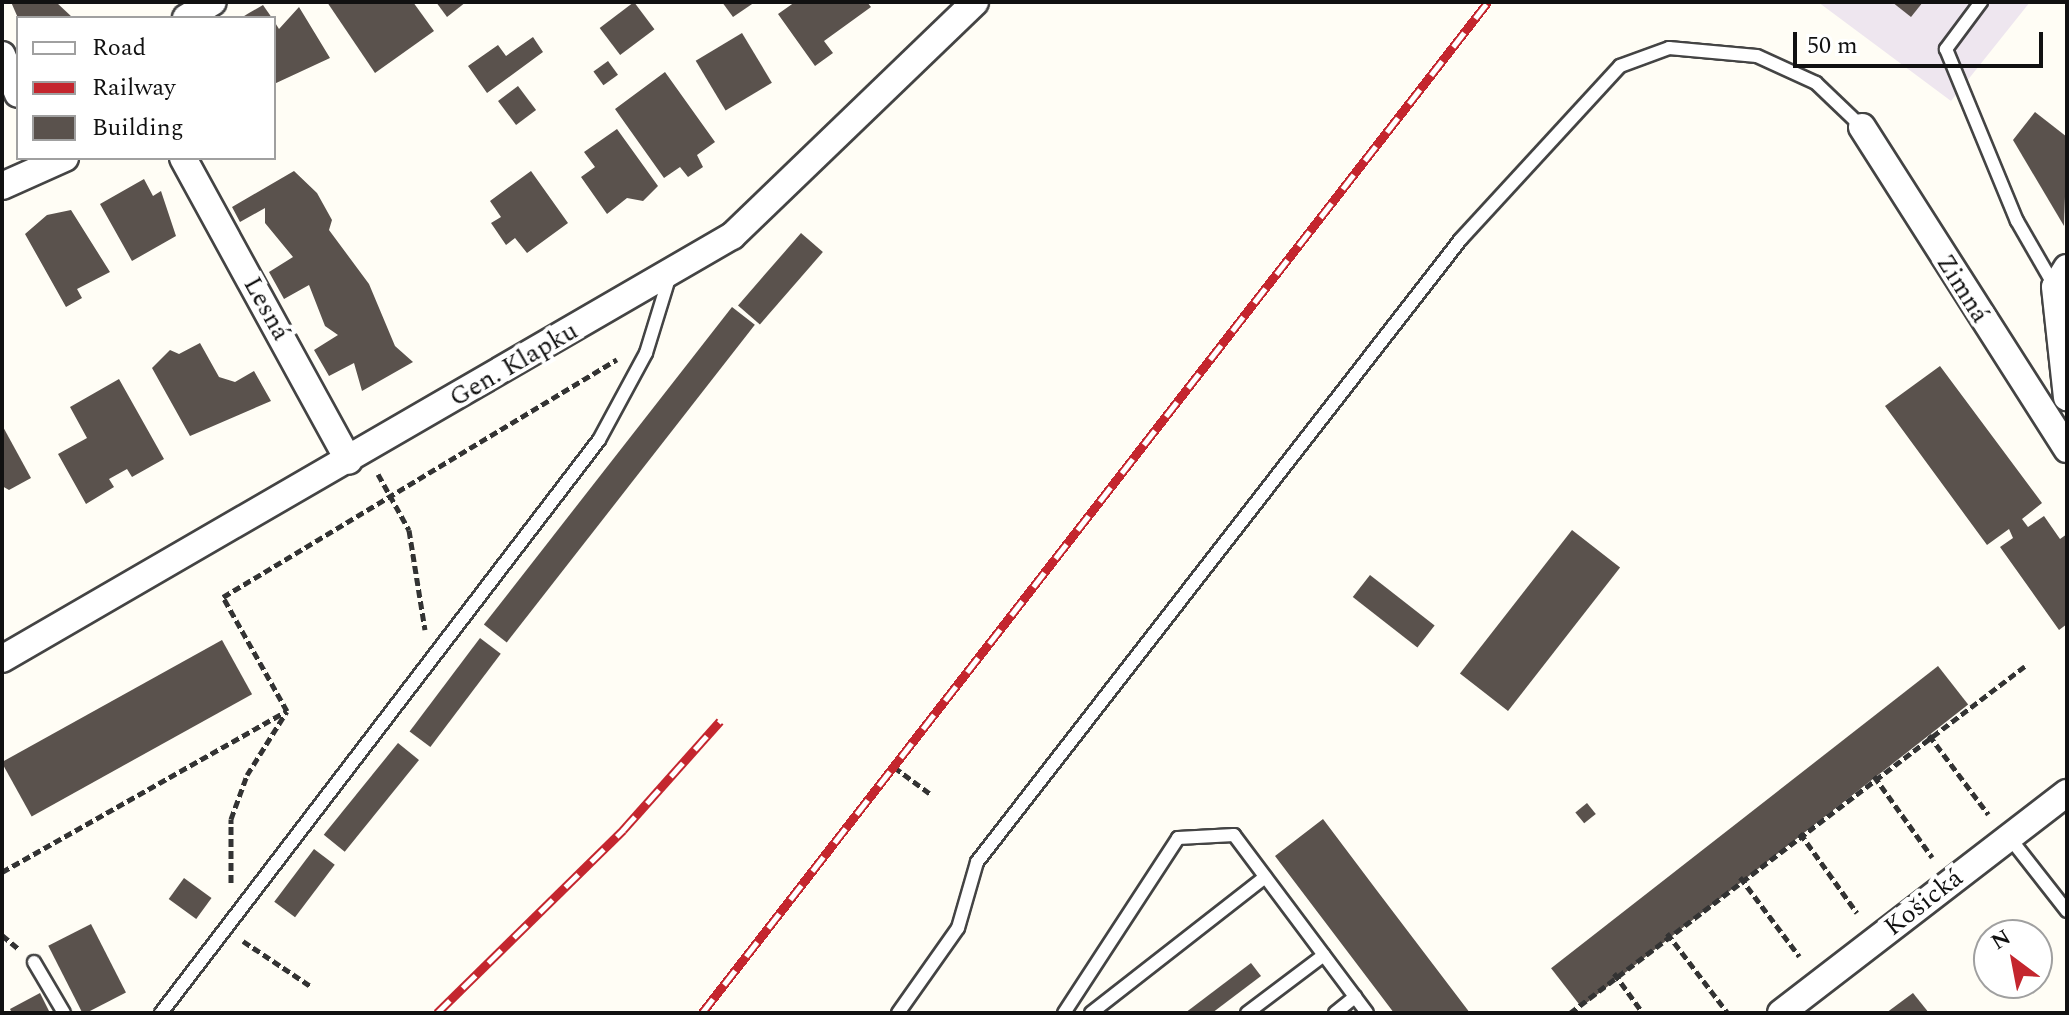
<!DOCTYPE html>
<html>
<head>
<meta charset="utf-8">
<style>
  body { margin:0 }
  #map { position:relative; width:2069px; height:1015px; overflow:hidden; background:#fffdf5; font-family:Spectral,serif }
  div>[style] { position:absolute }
  .industrial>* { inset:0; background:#eee6ef }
  .building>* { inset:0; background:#5a524d; transform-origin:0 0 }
  .path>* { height:5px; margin-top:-2.5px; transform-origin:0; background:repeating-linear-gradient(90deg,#333 0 8px,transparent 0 12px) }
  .roads { filter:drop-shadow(2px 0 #444) drop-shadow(-2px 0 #444) drop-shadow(0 2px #444) drop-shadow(0 -2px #444) }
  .service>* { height:12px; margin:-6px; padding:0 6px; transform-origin:6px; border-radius:6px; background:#fff }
  .minor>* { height:26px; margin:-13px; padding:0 13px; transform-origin:13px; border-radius:13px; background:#fff }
  .rail>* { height:9px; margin-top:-4.5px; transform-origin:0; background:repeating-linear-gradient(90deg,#fff 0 18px,#c4262e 0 36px); box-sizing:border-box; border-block:2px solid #c4262e }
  span { translate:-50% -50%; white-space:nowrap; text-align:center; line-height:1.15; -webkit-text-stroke:8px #fff; paint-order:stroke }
  .street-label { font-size:26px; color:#111 }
  .frame { position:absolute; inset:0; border:4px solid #111; pointer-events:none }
  .legend { position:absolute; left:16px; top:16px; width:260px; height:144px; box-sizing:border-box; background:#fff; border:2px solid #a0a0a0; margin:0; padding:10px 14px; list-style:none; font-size:24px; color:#111 }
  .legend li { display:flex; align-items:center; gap:16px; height:40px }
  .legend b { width:40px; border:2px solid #a0a0a0 }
  .north { position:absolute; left:1973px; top:919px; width:80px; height:80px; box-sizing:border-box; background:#fff; border:2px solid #a0a0a0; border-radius:50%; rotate:328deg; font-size:22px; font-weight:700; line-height:32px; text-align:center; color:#111 }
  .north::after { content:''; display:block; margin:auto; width:28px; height:36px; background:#c4262e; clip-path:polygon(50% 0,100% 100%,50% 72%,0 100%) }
  .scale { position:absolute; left:1793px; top:32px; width:250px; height:36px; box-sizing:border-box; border:4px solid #111; border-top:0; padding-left:10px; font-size:24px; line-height:28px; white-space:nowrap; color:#111; -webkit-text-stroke:6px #fff; paint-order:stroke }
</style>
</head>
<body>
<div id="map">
  <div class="industrial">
    <div style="clip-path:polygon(1818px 2px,2030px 2px,1951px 101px)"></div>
  </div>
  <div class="building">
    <div style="clip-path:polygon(11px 2px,56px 2px,73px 18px,18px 18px)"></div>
    <div style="clip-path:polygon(327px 2px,413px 2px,434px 31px,375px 73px)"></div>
    <div style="clip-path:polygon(436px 2px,466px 2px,447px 17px)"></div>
    <div style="left:634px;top:2px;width:34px;height:43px;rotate:53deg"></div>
    <div style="clip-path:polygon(722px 2px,755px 2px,733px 17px)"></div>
    <div style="clip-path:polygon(795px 2px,867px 2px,871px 7px,824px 41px,833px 53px,815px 66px,778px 14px)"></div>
    <div style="clip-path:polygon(1892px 2px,1923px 2px,1911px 17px)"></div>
    <div style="clip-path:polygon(263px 5px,272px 18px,241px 18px,249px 13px)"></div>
    <div style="clip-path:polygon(299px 7px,330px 58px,274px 84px,274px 21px,279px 29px)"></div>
    <div style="left:742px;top:33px;width:58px;height:54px;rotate:59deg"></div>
    <div style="clip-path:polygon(533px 37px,543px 52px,487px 93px,468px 66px,498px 45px,506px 56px)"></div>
    <div style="left:608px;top:61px;width:17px;height:18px;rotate:54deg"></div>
    <div style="clip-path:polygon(665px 72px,715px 142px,697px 155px,703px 167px,688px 177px,680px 167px,664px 178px,615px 109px)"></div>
    <div style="left:518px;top:86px;width:30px;height:25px;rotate:53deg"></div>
    <div style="clip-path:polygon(2035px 112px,2067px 137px,2064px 226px,2013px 140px)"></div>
    <div style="clip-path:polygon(617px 129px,658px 186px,643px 201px,627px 198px,607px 214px,581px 177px,595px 167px,584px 152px)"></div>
    <div style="clip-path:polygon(294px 171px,317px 193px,332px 220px,329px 230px,369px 284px,395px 346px,413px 362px,362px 391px,354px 363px,329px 376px,314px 350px,338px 335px,325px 326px,309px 285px,284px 299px,269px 272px,293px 257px,265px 223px,265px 208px,240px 222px,232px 207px)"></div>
    <div style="clip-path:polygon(531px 171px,568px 223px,527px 253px,515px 238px,506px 245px,491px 223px,501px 217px,490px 201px)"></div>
    <div style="clip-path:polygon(144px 179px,153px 196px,161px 191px,176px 236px,132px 261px,100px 204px)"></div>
    <div style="clip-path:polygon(71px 210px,110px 272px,77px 289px,82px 298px,66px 307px,25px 234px,47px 215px)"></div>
    <div style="left:801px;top:233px;width:29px;height:96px;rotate:41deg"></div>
    <div style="left:732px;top:307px;width:29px;height:403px;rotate:38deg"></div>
    <div style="clip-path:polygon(200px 343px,219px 377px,235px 382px,254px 371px,271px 401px,190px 436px,152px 368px,170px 350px,179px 354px)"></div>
    <div style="clip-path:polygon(1940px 366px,2042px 503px,2022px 519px,2028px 527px,2044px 516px,2060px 539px,2067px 534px,2067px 624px,2059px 630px,2000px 547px,2013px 538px,2009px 529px,1987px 545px,1885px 406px)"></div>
    <div style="clip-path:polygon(119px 379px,164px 459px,132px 477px,127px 469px,109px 479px,114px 487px,86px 504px,58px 454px,87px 438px,70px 407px)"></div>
    <div style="clip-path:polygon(2px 425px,31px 478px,9px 490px,2px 486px)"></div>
    <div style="left:1572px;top:530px;width:61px;height:182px;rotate:38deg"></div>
    <div style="left:1370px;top:575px;width:82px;height:28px;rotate:38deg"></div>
    <div style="left:480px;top:638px;width:26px;height:117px;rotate:37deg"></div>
    <div style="left:222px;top:640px;width:62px;height:252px;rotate:61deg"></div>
    <div style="left:1938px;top:666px;width:49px;height:491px;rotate:52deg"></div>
    <div style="left:398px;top:743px;width:27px;height:118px;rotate:39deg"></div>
    <div style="left:1587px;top:803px;width:14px;height:15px;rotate:51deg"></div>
    <div style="clip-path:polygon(1323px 819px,1378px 892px,1470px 1013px,1394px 1013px,1275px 856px)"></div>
    <div style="left:314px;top:849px;width:26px;height:66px;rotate:37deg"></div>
    <div style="left:184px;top:878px;width:34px;height:26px;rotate:36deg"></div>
    <div style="left:91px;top:924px;width:77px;height:48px;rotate:63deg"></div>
    <div style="clip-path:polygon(1251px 963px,1261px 976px,1212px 1013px,1185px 1013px)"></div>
    <div style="clip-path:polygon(40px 993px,50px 1013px,12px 1013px,10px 1009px)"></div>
    <div style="clip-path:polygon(1913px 993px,1929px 1013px,1886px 1013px)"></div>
  </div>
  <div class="path">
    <div style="left:378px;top:474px;width:64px;rotate:61deg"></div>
    <div style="left:409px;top:530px;width:101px;rotate:80.9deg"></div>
    <div style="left:1929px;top:735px;width:99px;rotate:53.2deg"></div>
    <div style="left:894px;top:767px;width:47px;rotate:36.4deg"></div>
    <div style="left:1874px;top:776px;width:100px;rotate:54.4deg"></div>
    <div style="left:1800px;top:833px;width:98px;rotate:54.5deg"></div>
    <div style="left:2px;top:872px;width:327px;rotate:-29.5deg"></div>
    <div style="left:287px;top:711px;width:131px;rotate:-119.3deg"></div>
    <div style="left:223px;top:597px;width:460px;rotate:-31.1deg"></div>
    <div style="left:1740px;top:877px;width:99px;rotate:53.2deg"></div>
    <div style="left:231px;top:883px;width:64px;rotate:-90deg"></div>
    <div style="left:231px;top:819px;width:47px;rotate:-70deg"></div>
    <div style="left:247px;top:775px;width:75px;rotate:-58deg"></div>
    <div style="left:1667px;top:933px;width:99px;rotate:52.8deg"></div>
    <div style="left:2px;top:935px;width:23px;rotate:40deg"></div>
    <div style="left:243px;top:941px;width:83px;rotate:33.7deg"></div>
    <div style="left:1614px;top:973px;width:49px;rotate:54.1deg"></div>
    <div style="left:1570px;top:1013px;width:572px;rotate:-37.33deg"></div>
  </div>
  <div class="roads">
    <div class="service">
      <div style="left:1981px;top:2px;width:59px;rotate:126.7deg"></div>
      <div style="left:1946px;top:49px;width:186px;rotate:67.6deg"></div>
      <div style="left:2017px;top:221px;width:76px;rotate:60.1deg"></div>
      <div style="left:2009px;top:837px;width:94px;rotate:51.9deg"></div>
      <div style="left:34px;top:962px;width:59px;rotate:59.5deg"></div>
      <div style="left:161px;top:1013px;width:721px;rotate:-52.61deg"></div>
      <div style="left:599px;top:440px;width:99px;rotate:-61.6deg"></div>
      <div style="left:646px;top:353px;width:82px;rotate:-72.9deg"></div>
      <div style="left:898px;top:1013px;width:104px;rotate:-54.8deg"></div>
      <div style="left:958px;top:928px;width:69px;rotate:-73.9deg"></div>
      <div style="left:977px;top:862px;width:789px;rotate:-52.16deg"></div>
      <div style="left:1461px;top:239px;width:235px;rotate:-47.4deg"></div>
      <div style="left:1620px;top:66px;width:52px;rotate:-20.2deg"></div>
      <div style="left:1669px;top:48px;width:88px;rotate:5.2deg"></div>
      <div style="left:1757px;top:56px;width:65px;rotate:24.6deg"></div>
      <div style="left:1816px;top:83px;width:64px;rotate:43.7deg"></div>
      <div style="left:1064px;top:1013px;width:209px;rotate:-56.9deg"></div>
      <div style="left:1178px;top:838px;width:56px;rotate:-3.1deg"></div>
      <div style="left:1234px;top:835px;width:222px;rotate:53.2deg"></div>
      <div style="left:1091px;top:1013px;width:221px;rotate:-38deg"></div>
      <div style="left:1247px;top:1013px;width:96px;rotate:-37deg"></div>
      <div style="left:1335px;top:1013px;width:26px;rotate:-39deg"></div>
    </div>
    <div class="minor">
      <div style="left:186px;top:18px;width:31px;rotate:-31deg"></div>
      <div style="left:2px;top:55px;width:42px;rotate:67.7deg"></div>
      <div style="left:1862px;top:127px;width:382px;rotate:57.5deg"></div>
      <div style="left:183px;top:158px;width:345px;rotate:61.3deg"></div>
      <div style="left:2px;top:186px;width:69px;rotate:-24deg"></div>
      <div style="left:2067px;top:268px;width:22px;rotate:122deg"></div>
      <div style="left:2055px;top:287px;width:111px;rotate:83.8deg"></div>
      <div style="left:2px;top:659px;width:844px;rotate:-30.09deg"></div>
      <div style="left:732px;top:236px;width:337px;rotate:-43.9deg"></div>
      <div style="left:1781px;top:1013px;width:361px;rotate:-37.6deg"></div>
    </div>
  </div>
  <div class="rail">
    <div style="left:437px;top:1013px;width:261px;rotate:-44.5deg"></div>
    <div style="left:623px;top:830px;width:146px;rotate:-48.3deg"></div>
    <div style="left:702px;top:1013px;width:1281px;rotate:-52.14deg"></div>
  </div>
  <div class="street-label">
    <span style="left:1962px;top:289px;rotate:58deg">Zimná</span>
    <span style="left:266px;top:309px;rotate:61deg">Lesná</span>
    <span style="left:514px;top:365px;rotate:-30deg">Gen. Klapku</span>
    <span style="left:1924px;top:903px;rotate:-38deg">Košická</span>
  </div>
  <div class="frame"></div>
  <ul class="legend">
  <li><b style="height:10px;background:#fff"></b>Road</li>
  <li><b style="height:10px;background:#c4262e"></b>Railway</li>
  <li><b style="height:22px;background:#5a524d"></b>Building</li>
  </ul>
  <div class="north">N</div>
  <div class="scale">50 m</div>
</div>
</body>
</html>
